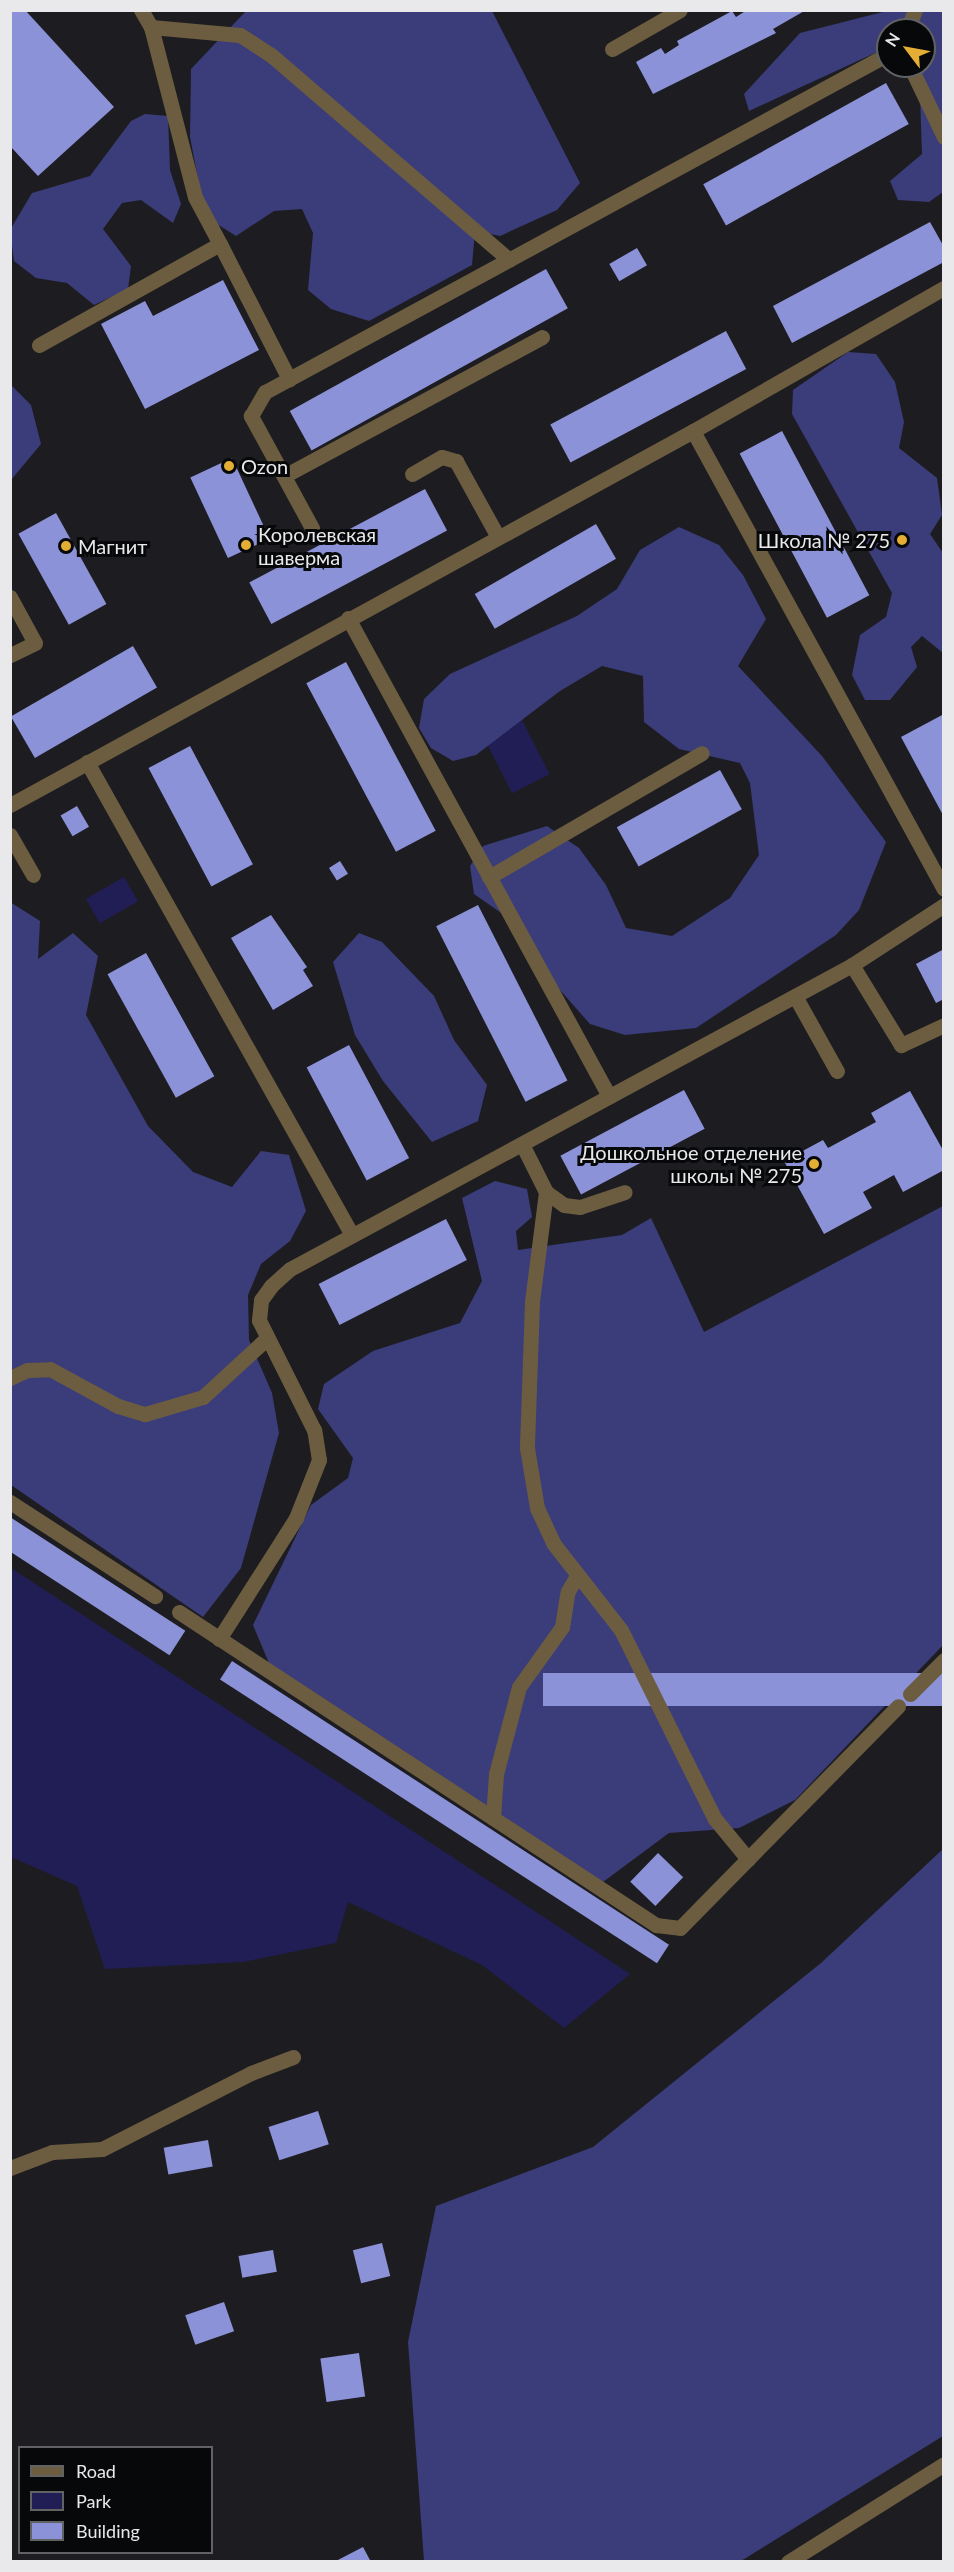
<!DOCTYPE html>
<html>
<head>
<meta charset="utf-8">
<style>
  body { margin:0 }
  #map { position:relative; width:954px; height:2572px; overflow:hidden; background:#1d1d21; font-family:Lato,sans-serif }
  div>[style] { position:absolute }
  .green>* { inset:0; background:#201e54; transform-origin:0 0 }
  .forest>* { inset:0; background:#3b3c7a }
  .building>* { inset:0; background:#8c92d8; transform-origin:0 0 }
  .minor>* { height:15px; margin:-7.5px; padding:0 7.5px; transform-origin:7.5px; border-radius:7.5px; background:#6c5d40 }
  .dots>* { width:16px; height:16px; translate:-50% -50%; box-sizing:border-box; border:3px solid #070809; border-radius:50% }
  span { translate:-50% -50%; white-space:nowrap; text-align:center; line-height:1.15; -webkit-text-stroke:6px #070809; paint-order:stroke }
  .poi-label { font-size:20px; color:#e9e9ec }
  .left { translate:0 -50%; text-align:left }
  .right { translate:-100% -50%; text-align:right }
  .frame { position:absolute; inset:0; border:12px solid #e9e9ec; pointer-events:none }
  .legend { position:absolute; left:18px; top:2446px; width:195px; height:108px; box-sizing:border-box; background:#070809; border:2px solid #616264; margin:0; padding:8px 10px; list-style:none; font-size:18px; color:#e9e9ec }
  .legend li { display:flex; align-items:center; gap:12px; height:30px }
  .legend b { width:30px; border:2px solid #616264 }
  .north { position:absolute; left:876px; top:18px; width:60px; height:60px; box-sizing:border-box; background:#070809; border:2px solid #616264; border-radius:50%; rotate:302deg; font-size:16px; font-weight:700; line-height:24px; text-align:center; color:#e9e9ec }
  .north::after { content:''; display:block; margin:auto; width:21px; height:27px; background:#e4ae35; clip-path:polygon(50% 0,100% 100%,50% 72%,0 100%) }
</style>
</head>
<body>
<div id="map">
  <div class="green">
    <div style="left:521px;top:718px;width:63px;height:42px;rotate:63deg"></div>
    <div style="left:124px;top:877px;width:28px;height:44px;rotate:60deg"></div>
    <div style="clip-path:polygon(11px 1568px,527px 1906px,630px 1974px,564px 2028px,482px 1965px,348px 1902px,336px 1943px,243px 1962px,105px 1969px,77px 1886px,11px 1857px)"></div>
  </div>
  <div class="forest">
    <div style="clip-path:polygon(246px 11px,492px 11px,580px 183px,557px 210px,500px 236px,475px 231px,472px 265px,369px 321px,331px 309px,308px 290px,313px 233px,302px 209px,274px 211px,236px 236px,217px 224px,201px 194px,190px 137px,191px 69px)"></div>
    <div style="clip-path:polygon(887px 11px,943px 11px,943px 192px,929px 202px,898px 200px,890px 181px,922px 154px,919px 66px,924px 66px,924px 30px,888px 30px,888px 47px,749px 111px,744px 94px,800px 33px)"></div>
    <div style="clip-path:polygon(145px 114px,168px 116px,170px 170px,181px 204px,173px 223px,141px 200px,122px 203px,103px 229px,131px 266px,128px 289px,94px 305px,67px 283px,36px 278px,14px 261px,10px 230px,32px 193px,90px 176px,131px 121px)"></div>
    <div style="clip-path:polygon(848px 352px,876px 354px,895px 382px,904px 422px,899px 448px,937px 478px,942px 515px,930px 534px,943px 553px,943px 653px,922px 636px,911px 647px,917px 667px,890px 700px,865px 700px,852px 675px,860px 635px,886px 617px,892px 593px,792px 414px,793px 390px)"></div>
    <div style="clip-path:polygon(11px 385px,31px 405px,41px 444px,11px 480px)"></div>
    <div style="clip-path:polygon(679px 527px,719px 545px,743px 575px,766px 619px,738px 666px,822px 756px,886px 842px,859px 910px,836px 935px,696px 1028px,625px 1035px,590px 1024px,545px 973px,507px 917px,474px 894px,470px 866px,483px 846px,547px 826px,579px 848px,606px 885px,626px 928px,672px 936px,730px 898px,759px 855px,750px 783px,740px 763px,679px 749px,644px 722px,643px 676px,602px 666px,560px 691px,476px 755px,453px 761px,431px 748px,419px 728px,424px 699px,450px 674px,577px 616px,617px 589px,640px 550px)"></div>
    <div style="clip-path:polygon(10px 902px,40px 921px,38px 959px,73px 933px,98px 956px,86px 1015px,148px 1126px,193px 1172px,232px 1187px,261px 1151px,289px 1155px,306px 1211px,290px 1241px,261px 1264px,248px 1295px,249px 1340px,272px 1393px,279px 1433px,241px 1568px,203px 1617px,11px 1485px)"></div>
    <div style="clip-path:polygon(359px 933px,382px 942px,434px 996px,454px 1040px,487px 1085px,478px 1121px,432px 1142px,383px 1081px,355px 1035px,333px 962px)"></div>
    <div style="clip-path:polygon(495px 1181px,527px 1189px,532px 1217px,516px 1231px,518px 1250px,622px 1235px,651px 1218px,704px 1332px,943px 1206px,943px 1645px,795px 1800px,739px 1828px,669px 1833px,603px 1882px,269px 1663px,253px 1625px,311px 1505px,348px 1478px,353px 1458px,318px 1409px,324px 1384px,373px 1351px,460px 1323px,482px 1281px,462px 1198px)"></div>
    <div style="clip-path:polygon(943px 1849px,943px 2436px,741px 2561px,424px 2561px,408px 2342px,436px 2206px,593px 2147px,821px 1963px)"></div>
  </div>
  <div class="building">
    <div style="clip-path:polygon(25px 10px,114px 107px,38px 176px,10px 146px,10px 12px)"></div>
    <div style="clip-path:polygon(747px 10px,806px 10px,773px 29px,776px 33px,653px 94px,636px 62px,661px 48px,665px 54px,679px 45px,677px 41px,732px 11px,736px 17px)"></div>
    <div style="left:886px;top:83px;width:47px;height:209px;rotate:61deg"></div>
    <div style="clip-path:polygon(930px 222px,944px 247px,944px 262px,792px 343px,773px 306px)"></div>
    <div style="left:637px;top:248px;width:20px;height:32px;rotate:60deg"></div>
    <div style="left:546px;top:269px;width:45px;height:293px;rotate:61deg"></div>
    <div style="clip-path:polygon(223px 280px,259px 350px,145px 409px,101px 324px,145px 301px,153px 316px)"></div>
    <div style="left:726px;top:331px;width:43px;height:199px;rotate:62deg"></div>
    <div style="left:782px;top:431px;width:186px;height:48px;rotate:62deg"></div>
    <div style="left:232px;top:458px;width:89px;height:46px;rotate:65deg"></div>
    <div style="left:425px;top:489px;width:47px;height:199px;rotate:62deg"></div>
    <div style="left:56px;top:513px;width:104px;height:43px;rotate:61deg"></div>
    <div style="left:596px;top:524px;width:40px;height:140px;rotate:60deg"></div>
    <div style="left:133px;top:646px;width:48px;height:141px;rotate:60deg"></div>
    <div style="left:346px;top:662px;width:191px;height:45px;rotate:62deg"></div>
    <div style="clip-path:polygon(944px 714px,944px 817px,901px 737px)"></div>
    <div style="left:190px;top:746px;width:134px;height:47px;rotate:62deg"></div>
    <div style="left:720px;top:770px;width:45px;height:118px;rotate:61deg"></div>
    <div style="left:77px;top:806px;width:24px;height:19px;rotate:60deg"></div>
    <div style="left:340px;top:861px;width:15px;height:13px;rotate:58deg"></div>
    <div style="left:478px;top:905px;width:197px;height:47px;rotate:63deg"></div>
    <div style="clip-path:polygon(271px 915px,307px 967px,303px 970px,313px 986px,273px 1010px,231px 938px)"></div>
    <div style="clip-path:polygon(944px 949px,944px 999px,936px 1003px,916px 964px)"></div>
    <div style="left:146px;top:953px;width:141px;height:44px;rotate:61deg"></div>
    <div style="left:349px;top:1045px;width:128px;height:48px;rotate:62deg"></div>
    <div style="left:684px;top:1090px;width:44px;height:140px;rotate:62deg"></div>
    <div style="clip-path:polygon(910px 1091px,944px 1152px,944px 1170px,903px 1192px,894px 1175px,863px 1192px,872px 1208px,824px 1234px,784px 1161px,823px 1140px,828px 1148px,876px 1122px,871px 1113px)"></div>
    <div style="left:446px;top:1219px;width:46px;height:143px;rotate:63deg"></div>
    <div style="left:10px;top:1517px;width:209px;height:29px;rotate:33deg"></div>
    <div style="left:232px;top:1661px;width:521px;height:22px;rotate:33deg"></div>
    <div style="left:944px;top:1673px;width:33px;height:401px;rotate:90deg"></div>
    <div style="left:658px;top:1853px;width:35px;height:40px;rotate:44deg"></div>
    <div style="left:318px;top:2111px;width:35px;height:52px;rotate:72deg"></div>
    <div style="left:208px;top:2140px;width:27px;height:45px;rotate:80deg"></div>
    <div style="left:382px;top:2243px;width:34px;height:30px;rotate:76deg"></div>
    <div style="left:273px;top:2250px;width:22px;height:35px;rotate:80deg"></div>
    <div style="left:224px;top:2302px;width:31px;height:41px;rotate:71deg"></div>
    <div style="left:359px;top:2353px;width:44px;height:39px;rotate:82deg"></div>
    <div style="clip-path:polygon(363px 2547px,371px 2562px,334px 2562px)"></div>
  </div>
  <div class="minor">
    <div style="left:151px;top:27px;width:89px;rotate:5.1deg"></div>
    <div style="left:240px;top:35px;width:37px;rotate:33deg"></div>
    <div style="left:271px;top:55px;width:314px;rotate:40.7deg"></div>
    <div style="left:907px;top:30px;width:22px;rotate:-68deg"></div>
    <div style="left:612px;top:49px;width:78px;rotate:-29.8deg"></div>
    <div style="left:910px;top:66px;width:79px;rotate:64.4deg"></div>
    <div style="left:220px;top:244px;width:152px;rotate:62.9deg"></div>
    <div style="left:39px;top:345px;width:207px;rotate:-29.2deg"></div>
    <div style="left:220px;top:244px;width:53px;rotate:-118deg"></div>
    <div style="left:195px;top:197px;width:176px;rotate:-104.5deg"></div>
    <div style="left:151px;top:27px;width:20px;rotate:-120deg"></div>
    <div style="left:693px;top:431px;width:522px;rotate:61.28deg"></div>
    <div style="left:412px;top:474px;width:34px;rotate:-30deg"></div>
    <div style="left:442px;top:457px;width:15px;rotate:16deg"></div>
    <div style="left:456px;top:461px;width:87px;rotate:61.1deg"></div>
    <div style="left:284px;top:476px;width:293px;rotate:-28.3deg"></div>
    <div style="left:312px;top:528px;width:128px;rotate:-118.6deg"></div>
    <div style="left:251px;top:416px;width:28px;rotate:-60deg"></div>
    <div style="left:265px;top:392px;width:709px;rotate:-28.48deg"></div>
    <div style="left:10px;top:597px;width:52px;rotate:61.5deg"></div>
    <div style="left:35px;top:643px;width:28px;rotate:154deg"></div>
    <div style="left:348px;top:618px;width:545px;rotate:61.36deg"></div>
    <div style="left:87px;top:762px;width:542px;rotate:60.74deg"></div>
    <div style="left:10px;top:805px;width:779px;rotate:-28.7deg"></div>
    <div style="left:693px;top:431px;width:289px;rotate:-29.7deg"></div>
    <div style="left:10px;top:835px;width:46px;rotate:60.1deg"></div>
    <div style="left:489px;top:877px;width:246px;rotate:-30.2deg"></div>
    <div style="left:852px;top:965px;width:94px;rotate:58.5deg"></div>
    <div style="left:901px;top:1045px;width:47px;rotate:-24.9deg"></div>
    <div style="left:795px;top:996px;width:86px;rotate:60.8deg"></div>
    <div style="left:522px;top:1144px;width:54px;rotate:63.4deg"></div>
    <div style="left:546px;top:1192px;width:111px;rotate:97.3deg"></div>
    <div style="left:532px;top:1302px;width:146px;rotate:92deg"></div>
    <div style="left:527px;top:1448px;width:61px;rotate:80.5deg"></div>
    <div style="left:537px;top:1508px;width:38px;rotate:65deg"></div>
    <div style="left:553px;top:1543px;width:110px;rotate:52deg"></div>
    <div style="left:621px;top:1630px;width:211px;rotate:63.6deg"></div>
    <div style="left:715px;top:1819px;width:52px;rotate:50.5deg"></div>
    <div style="left:546px;top:1192px;width:22px;rotate:36deg"></div>
    <div style="left:564px;top:1205px;width:16px;rotate:7deg"></div>
    <div style="left:580px;top:1207px;width:47px;rotate:-18.4deg"></div>
    <div style="left:10px;top:1378px;width:19px;rotate:-25deg"></div>
    <div style="left:27px;top:1370px;width:23px;rotate:-2deg"></div>
    <div style="left:50px;top:1369px;width:77px;rotate:28.6deg"></div>
    <div style="left:118px;top:1406px;width:28px;rotate:17deg"></div>
    <div style="left:145px;top:1414px;width:60px;rotate:-16.3deg"></div>
    <div style="left:203px;top:1397px;width:84px;rotate:-42.6deg"></div>
    <div style="left:10px;top:1502px;width:173px;rotate:33deg"></div>
    <div style="left:179px;top:1612px;width:571px;rotate:33.27deg"></div>
    <div style="left:656px;top:1925px;width:24px;rotate:7deg"></div>
    <div style="left:680px;top:1928px;width:311px;rotate:-45.5deg"></div>
    <div style="left:219px;top:1639px;width:143px;rotate:-57.5deg"></div>
    <div style="left:296px;top:1518px;width:62px;rotate:-68.4deg"></div>
    <div style="left:319px;top:1460px;width:30px;rotate:-99deg"></div>
    <div style="left:314px;top:1430px;width:123px;rotate:-116.6deg"></div>
    <div style="left:259px;top:1320px;width:20px;rotate:-84deg"></div>
    <div style="left:261px;top:1300px;width:17px;rotate:-54deg"></div>
    <div style="left:271px;top:1286px;width:25px;rotate:-42deg"></div>
    <div style="left:290px;top:1269px;width:639px;rotate:-28.41deg"></div>
    <div style="left:852px;top:965px;width:110px;rotate:-33.1deg"></div>
    <div style="left:910px;top:1694px;width:48px;rotate:-45deg"></div>
    <div style="left:493px;top:1818px;width:44px;rotate:-86.1deg"></div>
    <div style="left:496px;top:1774px;width:90px;rotate:-75.2deg"></div>
    <div style="left:519px;top:1687px;width:74px;rotate:-54.4deg"></div>
    <div style="left:562px;top:1627px;width:36px;rotate:-81deg"></div>
    <div style="left:568px;top:1591px;width:17px;rotate:-59deg"></div>
    <div style="left:10px;top:2168px;width:45px;rotate:-20.9deg"></div>
    <div style="left:52px;top:2152px;width:50px;rotate:-3.4deg"></div>
    <div style="left:102px;top:2149px;width:167px;rotate:-27deg"></div>
    <div style="left:251px;top:2073px;width:45px;rotate:-20.9deg"></div>
    <div style="left:788px;top:2562px;width:184px;rotate:-32.1deg"></div>
  </div>
  <div class="dots">
    <div style="left:229px;top:466px;background:#e4ae35"></div>
    <div style="left:902px;top:540px;background:#e4ae35"></div>
    <div style="left:246px;top:545px;background:#e4ae35"></div>
    <div style="left:66px;top:546px;background:#e4ae35"></div>
    <div style="left:814px;top:1164px;background:#e4ae35"></div>
  </div>
  <div class="poi-label">
    <span class="left" style="left:241px;top:466px">Ozon</span>
    <span class="left" style="left:258px;top:546px">Королевская<br>шаверма</span>
    <span class="right" style="left:890px;top:540px">Школа № 275</span>
    <span class="left" style="left:78px;top:546px">Магнит</span>
    <span class="right" style="left:802px;top:1164px">Дошкольное отделение<br>школы № 275</span>
  </div>
  <div class="frame"></div>
  <ul class="legend">
  <li><b style="height:8px;background:#6c5d40"></b>Road</li>
  <li><b style="height:16px;background:#201e54"></b>Park</li>
  <li><b style="height:16px;background:#8c92d8"></b>Building</li>
  </ul>
  <div class="north">N</div>
</div>
</body>
</html>
